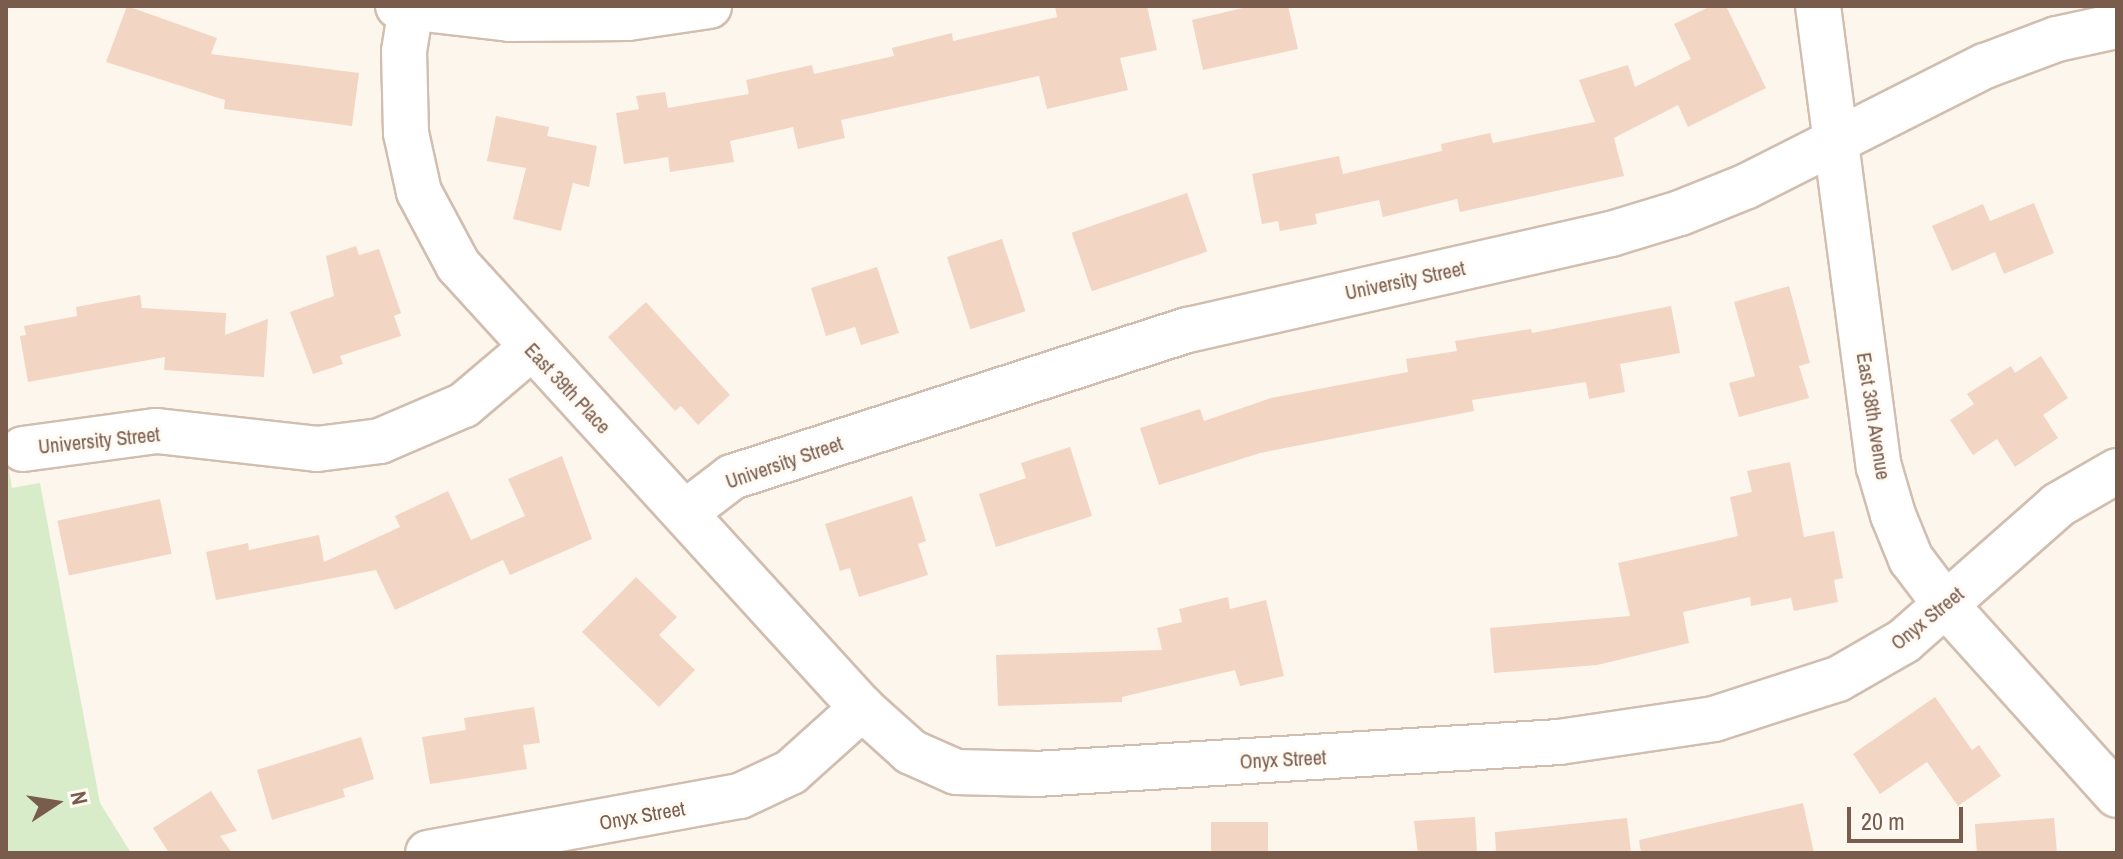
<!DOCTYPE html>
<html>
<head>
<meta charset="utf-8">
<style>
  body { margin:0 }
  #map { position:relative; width:2123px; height:859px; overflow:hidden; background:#fdf6ec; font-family:"Archivo Narrow",sans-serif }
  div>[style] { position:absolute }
  .green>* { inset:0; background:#d8ecc9 }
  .building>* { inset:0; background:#f3d5c3; transform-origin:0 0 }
  .roads { filter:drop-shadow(2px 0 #d1beb0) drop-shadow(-2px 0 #d1beb0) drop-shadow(0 2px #d1beb0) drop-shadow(0 -2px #d1beb0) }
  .street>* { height:44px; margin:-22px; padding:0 22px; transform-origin:22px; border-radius:22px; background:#fff }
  span { translate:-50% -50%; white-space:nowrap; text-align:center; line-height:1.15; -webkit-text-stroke:6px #fffaf3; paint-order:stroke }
  .street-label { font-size:20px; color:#7a5c4d }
  .frame { position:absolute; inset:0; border:8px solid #7a5c4d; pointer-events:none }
  .north { position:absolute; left:16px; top:763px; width:80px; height:80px; -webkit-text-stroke:6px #fffaf3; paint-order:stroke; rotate:78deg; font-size:22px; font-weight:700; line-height:32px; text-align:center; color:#7a5c4d }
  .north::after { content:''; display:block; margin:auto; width:28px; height:36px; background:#7a5c4d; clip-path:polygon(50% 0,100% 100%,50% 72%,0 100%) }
  .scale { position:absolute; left:1847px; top:807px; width:116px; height:36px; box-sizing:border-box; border:4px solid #7a5c4d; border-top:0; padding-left:10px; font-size:24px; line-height:28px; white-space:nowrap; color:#7a5c4d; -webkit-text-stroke:6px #fffaf3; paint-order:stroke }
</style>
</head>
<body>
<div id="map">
  <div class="green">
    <div style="clip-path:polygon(6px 452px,12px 488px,40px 483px,100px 803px,131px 853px,6px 853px)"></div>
  </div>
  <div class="building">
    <div style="clip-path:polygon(127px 6px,217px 38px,211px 54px,359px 73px,352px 126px,224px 109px,225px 100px,106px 62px)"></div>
    <div style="clip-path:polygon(1055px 6px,1147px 6px,1157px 50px,1120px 58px,1128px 90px,1047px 109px,1039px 76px,841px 120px,845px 138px,798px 149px,793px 127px,730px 141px,734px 162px,670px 172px,668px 157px,624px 164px,616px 113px,639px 109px,636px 96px,665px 92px,668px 108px,749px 94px,746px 80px,812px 65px,814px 74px,894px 56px,892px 48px,952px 33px,953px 41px,1057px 17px)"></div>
    <div style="clip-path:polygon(1251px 6px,1288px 6px,1298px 49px,1203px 70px,1192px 20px)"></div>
    <div style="clip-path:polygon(1711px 6px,1726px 6px,1766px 88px,1688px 127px,1678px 105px,1614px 138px,1624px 176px,1460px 212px,1457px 199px,1383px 217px,1379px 200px,1315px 214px,1317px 224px,1280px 231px,1278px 221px,1262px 224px,1252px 174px,1339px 156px,1343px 174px,1442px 151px,1441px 144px,1490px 133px,1493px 143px,1595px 122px,1579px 80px,1628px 65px,1635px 87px,1691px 59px,1674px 24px)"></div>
    <div style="clip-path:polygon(496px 116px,549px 127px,547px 136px,597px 146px,589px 187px,573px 183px,561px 231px,513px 219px,526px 168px,487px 161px)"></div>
    <div style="left:1187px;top:193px;width:62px;height:122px;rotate:71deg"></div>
    <div style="clip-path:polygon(2034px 203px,2054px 253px,2004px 274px,1995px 252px,1952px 271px,1932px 226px,1983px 204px,1990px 221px)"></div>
    <div style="left:1002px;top:239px;width:76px;height:58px;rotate:72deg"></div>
    <div style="clip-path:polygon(356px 246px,359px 255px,379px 249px,401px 313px,394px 316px,401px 336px,340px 356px,343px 364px,313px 374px,290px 312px,334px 296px,326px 256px)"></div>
    <div style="clip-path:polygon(877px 267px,899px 333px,861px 345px,855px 327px,826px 336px,811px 288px)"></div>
    <div style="clip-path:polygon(1789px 286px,1810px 363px,1799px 366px,1809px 398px,1739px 417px,1729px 383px,1755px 376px,1734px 302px)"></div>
    <div style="clip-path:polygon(140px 295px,142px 308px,226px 313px,225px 335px,268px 319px,264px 377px,164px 370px,165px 357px,28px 382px,20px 336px,26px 335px,24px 326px,77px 316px,76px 307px)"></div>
    <div style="clip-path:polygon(646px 302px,730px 395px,698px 425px,681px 406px,675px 411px,608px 337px)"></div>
    <div style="clip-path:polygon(1671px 306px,1680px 353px,1620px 364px,1625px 392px,1589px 399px,1586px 382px,1472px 400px,1474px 411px,1260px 453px,1159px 485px,1140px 428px,1200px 409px,1204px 421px,1271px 398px,1408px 372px,1406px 359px,1457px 351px,1455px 341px,1531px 329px,1532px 333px)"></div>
    <div style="clip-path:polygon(2041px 356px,2068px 398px,2043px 415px,2058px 438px,2015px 467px,1997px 439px,1973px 455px,1950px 420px,1974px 404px,1967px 394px,2011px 366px,2015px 373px)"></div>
    <div style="clip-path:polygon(1070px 447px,1092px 516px,996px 547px,979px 494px,1026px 478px,1021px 463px)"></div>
    <div style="clip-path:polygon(562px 456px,592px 539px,510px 575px,503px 560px,395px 610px,376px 570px,216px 600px,206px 552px,248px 543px,249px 550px,319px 535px,324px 562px,400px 527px,395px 516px,448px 491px,471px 540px,525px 516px,508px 479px)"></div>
    <div style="clip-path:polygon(1790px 462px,1804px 537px,1834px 531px,1843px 578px,1834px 580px,1838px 602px,1794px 611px,1791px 598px,1751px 606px,1750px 597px,1683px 612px,1689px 643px,1597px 665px,1494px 673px,1490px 628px,1630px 616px,1618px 563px,1738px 536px,1730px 497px,1752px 492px,1747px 471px)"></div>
    <div style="clip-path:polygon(912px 496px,926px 541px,918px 544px,928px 575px,859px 597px,850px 568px,840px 571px,825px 524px)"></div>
    <div style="left:160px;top:499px;width:56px;height:105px;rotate:78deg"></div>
    <div style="clip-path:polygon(636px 577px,677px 617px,659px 635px,695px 670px,659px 707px,582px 632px)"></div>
    <div style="clip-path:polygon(1228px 597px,1230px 609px,1266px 600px,1284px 676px,1240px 686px,1235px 670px,1122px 697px,1122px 702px,998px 706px,996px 655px,1162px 650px,1157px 628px,1182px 622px,1179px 609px)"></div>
    <div style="clip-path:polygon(1935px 697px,1972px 750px,1979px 745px,2001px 776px,1958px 806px,1927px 762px,1880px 794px,1853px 754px)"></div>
    <div style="clip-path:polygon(534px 707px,540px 743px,523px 745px,527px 769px,430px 784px,422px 737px,466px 730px,464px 718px)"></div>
    <div style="clip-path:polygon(361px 737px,374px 779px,343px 789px,345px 797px,272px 820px,257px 770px)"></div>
    <div style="clip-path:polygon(211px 791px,237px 831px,220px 836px,232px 853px,169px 853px,153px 828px)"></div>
    <div style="clip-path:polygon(1803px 803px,1814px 853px,1641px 853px,1639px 840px)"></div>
    <div style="clip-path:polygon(1475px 817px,1477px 853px,1418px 853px,1414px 821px)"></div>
    <div style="clip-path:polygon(1627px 818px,1631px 853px,1496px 853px,1495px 832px)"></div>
    <div style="clip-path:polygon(2054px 818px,2057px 853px,1977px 853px,1975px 824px)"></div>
    <div style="left:1268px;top:822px;width:31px;height:57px;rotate:90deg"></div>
  </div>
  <div class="roads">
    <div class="street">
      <div style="left:398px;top:6px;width:113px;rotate:6.6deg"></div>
      <div style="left:510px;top:19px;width:118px;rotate:-0.5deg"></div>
      <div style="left:628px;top:18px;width:82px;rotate:-8.4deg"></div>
      <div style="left:1818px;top:6px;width:465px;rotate:82.5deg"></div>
      <div style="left:1879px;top:467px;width:50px;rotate:73.7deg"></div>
      <div style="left:1893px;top:515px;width:48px;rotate:67.8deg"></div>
      <div style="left:1911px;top:559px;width:56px;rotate:52.9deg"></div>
      <div style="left:1945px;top:604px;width:257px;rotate:48deg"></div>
      <div style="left:411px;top:8px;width:44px;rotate:99.2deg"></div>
      <div style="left:404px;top:51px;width:82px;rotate:88.6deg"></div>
      <div style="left:406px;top:133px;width:60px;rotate:77.6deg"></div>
      <div style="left:419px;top:192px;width:83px;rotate:61.9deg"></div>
      <div style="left:458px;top:265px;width:600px;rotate:47.64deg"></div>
      <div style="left:862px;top:708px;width:66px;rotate:41.9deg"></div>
      <div style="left:911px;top:752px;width:49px;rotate:24deg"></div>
      <div style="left:956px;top:772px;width:80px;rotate:1.4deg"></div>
      <div style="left:1036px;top:774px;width:524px;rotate:-3.5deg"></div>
      <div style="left:1559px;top:742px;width:157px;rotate:-8.4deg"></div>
      <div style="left:1714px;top:719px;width:130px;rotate:-17.9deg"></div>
      <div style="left:1838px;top:679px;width:76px;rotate:-29.9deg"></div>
      <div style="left:1904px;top:641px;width:205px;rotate:-41.4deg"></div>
      <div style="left:2058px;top:505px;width:68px;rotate:-30deg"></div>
      <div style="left:23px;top:449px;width:135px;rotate:-7.7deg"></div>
      <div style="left:157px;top:431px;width:161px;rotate:6.4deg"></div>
      <div style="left:317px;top:449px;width:64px;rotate:-7.2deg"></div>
      <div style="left:380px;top:441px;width:91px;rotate:-23.2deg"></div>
      <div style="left:464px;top:405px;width:87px;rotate:-40.3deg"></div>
      <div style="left:686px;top:512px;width:58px;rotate:-37.3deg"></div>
      <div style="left:732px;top:477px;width:479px;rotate:-17.9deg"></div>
      <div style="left:1188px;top:330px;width:434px;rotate:-12.8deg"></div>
      <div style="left:1611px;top:234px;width:72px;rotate:-16.9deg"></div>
      <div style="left:1680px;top:213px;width:72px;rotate:-21.9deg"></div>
      <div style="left:1747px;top:186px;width:267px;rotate:-26.8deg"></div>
      <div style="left:1985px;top:66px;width:77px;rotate:-20.6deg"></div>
      <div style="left:2057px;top:39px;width:61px;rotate:-12.2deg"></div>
      <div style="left:428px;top:853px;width:317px;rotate:-10.4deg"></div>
      <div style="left:740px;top:796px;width:56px;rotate:-25.2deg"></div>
      <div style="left:791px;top:772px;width:96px;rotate:-42deg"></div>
    </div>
  </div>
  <div class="street-label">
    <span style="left:1405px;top:280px;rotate:-12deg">University Street</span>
    <span style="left:568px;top:388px;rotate:47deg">East 39th Place</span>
    <span style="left:1874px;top:416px;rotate:81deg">East 38th Avenue</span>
    <span style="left:99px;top:440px;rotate:-6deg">University Street</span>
    <span style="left:784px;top:462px;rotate:-19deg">University Street</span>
    <span style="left:1927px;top:618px;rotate:-39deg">Onyx Street</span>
    <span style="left:1283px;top:759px;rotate:-3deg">Onyx Street</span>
    <span style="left:642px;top:815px;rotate:-10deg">Onyx Street</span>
  </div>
  <div class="frame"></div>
  <div class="north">N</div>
  <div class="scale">20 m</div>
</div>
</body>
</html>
